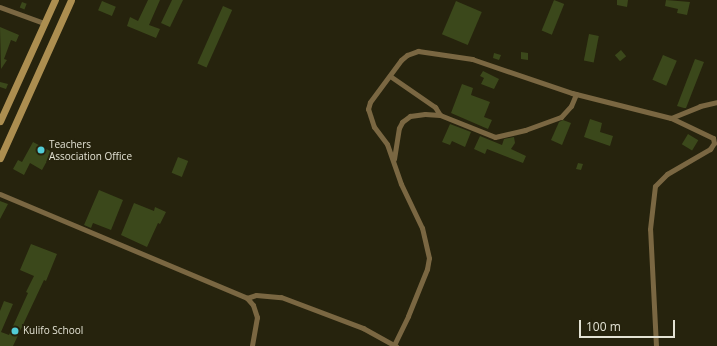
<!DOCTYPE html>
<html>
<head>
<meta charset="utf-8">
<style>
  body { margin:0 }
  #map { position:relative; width:717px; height:346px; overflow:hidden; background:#26230d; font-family:"Open Sans",sans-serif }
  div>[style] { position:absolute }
  .building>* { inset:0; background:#3b481b; transform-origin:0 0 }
  .minor>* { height:5px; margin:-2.5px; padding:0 2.5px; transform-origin:2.5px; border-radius:2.5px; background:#7a6742 }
  .secondary>* { height:7px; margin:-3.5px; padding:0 3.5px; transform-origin:3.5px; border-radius:3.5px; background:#ac8e50 }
  .dots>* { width:11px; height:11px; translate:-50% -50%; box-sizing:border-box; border:2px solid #26230d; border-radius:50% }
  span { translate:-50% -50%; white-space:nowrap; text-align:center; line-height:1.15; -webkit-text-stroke:4px #26230d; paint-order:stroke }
  .poi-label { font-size:10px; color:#e3e2d4 }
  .left { translate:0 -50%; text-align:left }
  .scale { position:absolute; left:579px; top:320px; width:96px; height:18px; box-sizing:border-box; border:2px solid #e3e2d4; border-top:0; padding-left:5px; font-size:12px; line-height:14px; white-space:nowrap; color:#e3e2d4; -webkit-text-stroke:3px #26230d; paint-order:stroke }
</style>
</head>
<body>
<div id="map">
  <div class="building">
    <div style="clip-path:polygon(148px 0,160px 0,149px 25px,160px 29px,156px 38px,127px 26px,130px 17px,138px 21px)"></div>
    <div style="clip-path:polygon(172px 0,183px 0,170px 27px,161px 23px)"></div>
    <div style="left:554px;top:0;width:11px;height:33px;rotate:22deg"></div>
    <div style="clip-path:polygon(617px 0,628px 0,627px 7px,617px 5px)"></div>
    <div style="clip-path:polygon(666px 0,690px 2px,687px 15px,677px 13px,678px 9px,665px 6px)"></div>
    <div style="left:102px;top:1px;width:15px;height:10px;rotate:23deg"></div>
    <div style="left:456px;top:1px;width:28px;height:36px;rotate:23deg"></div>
    <div style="left:22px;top:2px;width:5px;height:6px;rotate:22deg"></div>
    <div style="left:223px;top:6px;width:10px;height:63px;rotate:24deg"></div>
    <div style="clip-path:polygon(0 27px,19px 35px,16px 42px,11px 40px,4px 59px,7px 60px,1px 69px)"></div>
    <div style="left:589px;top:34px;width:10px;height:27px;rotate:11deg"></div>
    <div style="left:621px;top:50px;width:8px;height:8px;rotate:50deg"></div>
    <div style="clip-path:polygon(521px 52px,528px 53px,528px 60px,521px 59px)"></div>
    <div style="clip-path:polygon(494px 53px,501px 55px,499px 60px,493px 58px)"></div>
    <div style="left:663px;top:55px;width:15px;height:27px;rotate:23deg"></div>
    <div style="clip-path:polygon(695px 59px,704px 62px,686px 108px,684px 108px,677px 106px)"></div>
    <div style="clip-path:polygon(483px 71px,499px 79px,494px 89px,481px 84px,484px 78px,480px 76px)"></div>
    <div style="clip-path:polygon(0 82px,8px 84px,6px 89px,0 87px)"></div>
    <div style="clip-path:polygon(462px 84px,473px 88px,471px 95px,490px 102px,484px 117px,492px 120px,488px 129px,451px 113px)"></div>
    <div style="clip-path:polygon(590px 119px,602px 123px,600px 132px,613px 136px,610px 146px,584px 137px)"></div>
    <div style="clip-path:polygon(563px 120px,571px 123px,562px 145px,551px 140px,559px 122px)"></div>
    <div style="clip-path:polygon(450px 124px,471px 132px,465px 147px,452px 141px,450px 145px,442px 142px)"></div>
    <div style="left:688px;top:134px;width:12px;height:12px;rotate:31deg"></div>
    <div style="clip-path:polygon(480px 136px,502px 145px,504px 139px,514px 137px,515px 143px,511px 149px,526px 156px,523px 163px,487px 149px,485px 154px,474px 149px)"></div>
    <div style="clip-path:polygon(33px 142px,52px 152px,42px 170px,30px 163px,24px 175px,13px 169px,18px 160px,22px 162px)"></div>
    <div style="left:178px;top:157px;width:11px;height:17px;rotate:22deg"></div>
    <div style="clip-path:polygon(578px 163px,583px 164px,581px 170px,576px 169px)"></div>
    <div style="clip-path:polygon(99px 190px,123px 200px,111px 230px,93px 223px,91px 228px,84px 225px)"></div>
    <div style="clip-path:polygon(0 201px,8px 204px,0 219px)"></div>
    <div style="clip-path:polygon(134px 203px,154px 211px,155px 207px,166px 212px,160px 224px,158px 223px,147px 247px,121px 235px)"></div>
    <div style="clip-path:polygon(31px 244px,57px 254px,46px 281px,44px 280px,13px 346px,0 346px,0 311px,4px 301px,13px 304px,1px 332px,9px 335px,28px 293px,26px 292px,34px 276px,20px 270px)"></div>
  </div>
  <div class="minor">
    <div style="left:0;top:7px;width:47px;rotate:20deg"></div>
    <div style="left:390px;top:76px;width:55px;rotate:34.6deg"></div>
    <div style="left:435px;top:107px;width:9px;rotate:58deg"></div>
    <div style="left:394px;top:159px;width:31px;rotate:-81deg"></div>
    <div style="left:399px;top:128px;width:7px;rotate:-63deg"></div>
    <div style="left:402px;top:122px;width:10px;rotate:-37deg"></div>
    <div style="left:410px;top:116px;width:15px;rotate:-8deg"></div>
    <div style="left:425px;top:114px;width:15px;rotate:4deg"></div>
    <div style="left:440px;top:115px;width:59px;rotate:21.8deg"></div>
    <div style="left:495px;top:137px;width:31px;rotate:-13deg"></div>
    <div style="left:525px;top:130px;width:38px;rotate:-20deg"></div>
    <div style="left:561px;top:117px;width:15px;rotate:-48deg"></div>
    <div style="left:571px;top:106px;width:13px;rotate:-67deg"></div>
    <div style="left:0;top:194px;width:268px;rotate:22.8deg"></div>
    <div style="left:247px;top:298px;width:9px;rotate:49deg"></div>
    <div style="left:253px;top:305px;width:13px;rotate:72deg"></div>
    <div style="left:257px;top:317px;width:29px;rotate:100deg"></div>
    <div style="left:247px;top:298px;width:9px;rotate:-18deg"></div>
    <div style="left:256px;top:295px;width:25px;rotate:5deg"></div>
    <div style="left:281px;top:297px;width:88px;rotate:20.7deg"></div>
    <div style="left:363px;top:328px;width:38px;rotate:29deg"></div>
    <div style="left:394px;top:345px;width:32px;rotate:-64deg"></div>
    <div style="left:408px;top:316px;width:51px;rotate:-68deg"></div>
    <div style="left:427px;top:269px;width:11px;rotate:-80deg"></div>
    <div style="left:429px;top:258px;width:31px;rotate:-103deg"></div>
    <div style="left:422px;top:228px;width:49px;rotate:-115.5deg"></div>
    <div style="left:401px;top:184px;width:42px;rotate:-109.3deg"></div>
    <div style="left:387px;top:144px;width:21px;rotate:-127deg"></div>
    <div style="left:374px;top:127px;width:19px;rotate:-108deg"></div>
    <div style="left:368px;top:109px;width:7px;rotate:-74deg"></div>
    <div style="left:370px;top:102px;width:52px;rotate:-53.6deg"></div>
    <div style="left:401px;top:60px;width:8px;rotate:-40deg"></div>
    <div style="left:407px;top:55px;width:12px;rotate:-20deg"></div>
    <div style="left:418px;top:51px;width:55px;rotate:8.4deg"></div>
    <div style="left:472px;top:59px;width:106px;rotate:18.8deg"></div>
    <div style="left:572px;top:93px;width:102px;rotate:14.2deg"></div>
    <div style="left:671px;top:118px;width:31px;rotate:-22deg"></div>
    <div style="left:700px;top:106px;width:17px;rotate:-13deg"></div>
    <div style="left:656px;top:346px;width:117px;rotate:-92.9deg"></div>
    <div style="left:650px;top:229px;width:43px;rotate:-83.4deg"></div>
    <div style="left:655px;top:186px;width:17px;rotate:-45deg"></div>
    <div style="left:667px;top:174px;width:50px;rotate:-30.2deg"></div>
    <div style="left:710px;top:149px;width:7px;rotate:-56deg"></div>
    <div style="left:714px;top:143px;width:5px;rotate:-101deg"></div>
    <div style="left:713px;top:138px;width:47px;rotate:-154.5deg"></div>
  </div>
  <div class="secondary">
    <div style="left:0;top:121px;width:133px;rotate:-65.6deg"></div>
    <div style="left:0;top:158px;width:173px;rotate:-65.8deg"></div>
  </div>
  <div class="dots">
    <div style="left:41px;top:150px;background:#52ccd6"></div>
    <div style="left:15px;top:331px;background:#52ccd6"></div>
  </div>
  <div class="poi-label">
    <span class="left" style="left:49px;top:150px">Teachers<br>Association Office</span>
    <span class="left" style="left:23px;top:331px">Kulifo School</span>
  </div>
  <div class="scale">100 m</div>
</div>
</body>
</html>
